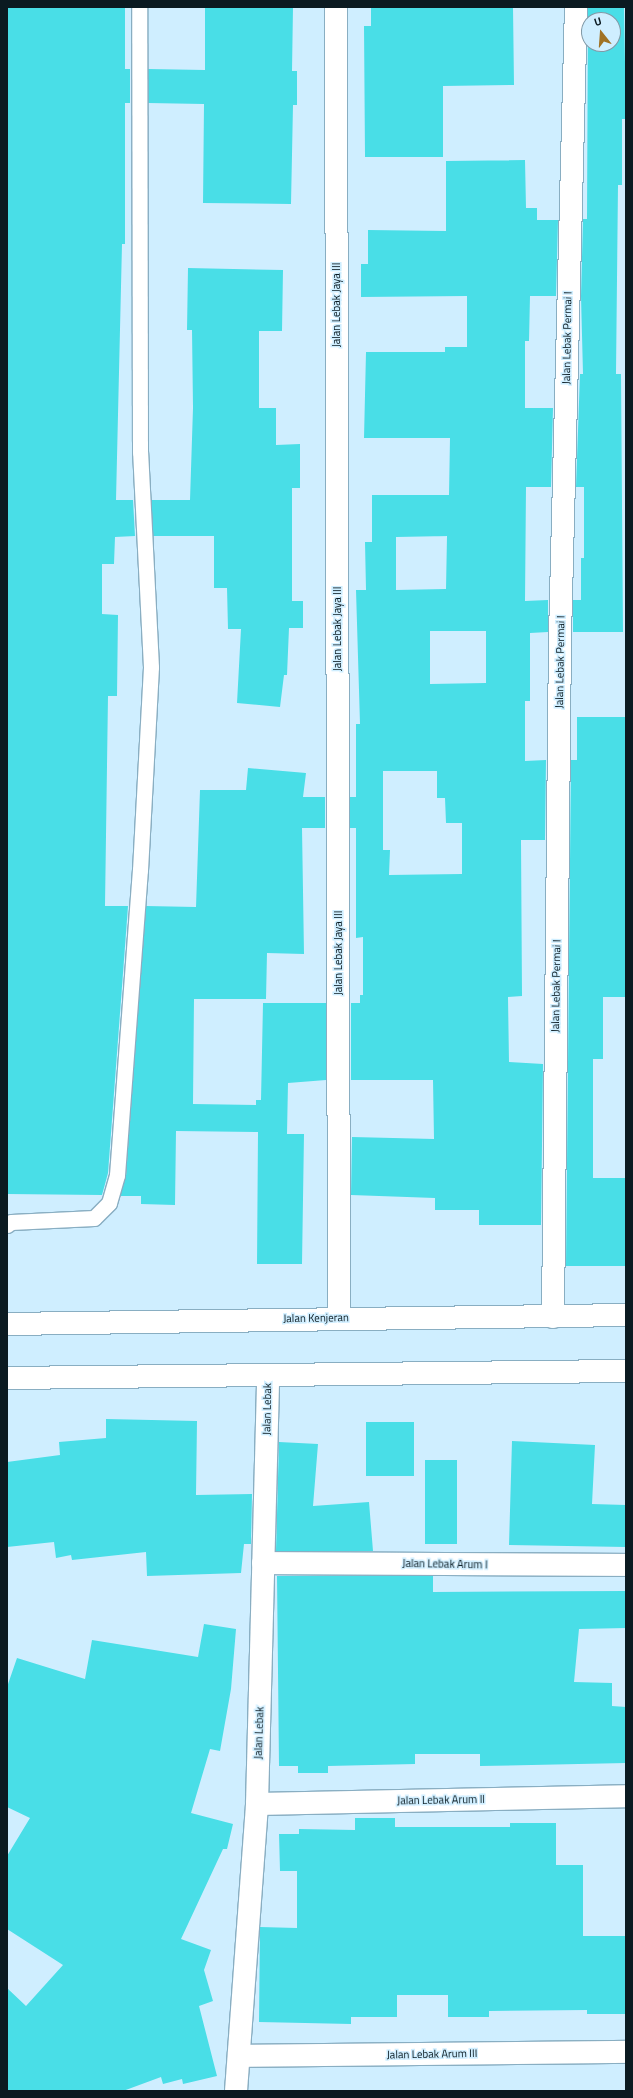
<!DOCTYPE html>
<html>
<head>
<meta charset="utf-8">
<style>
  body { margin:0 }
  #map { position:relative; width:633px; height:2098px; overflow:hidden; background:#cfeeff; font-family:"Titillium Web",sans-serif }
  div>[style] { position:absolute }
  .building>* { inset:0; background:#49dee7; transform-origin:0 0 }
  .roads { filter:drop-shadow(1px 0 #89aec2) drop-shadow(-1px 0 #89aec2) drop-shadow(0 1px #89aec2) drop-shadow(0 -1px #89aec2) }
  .service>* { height:15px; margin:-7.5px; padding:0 7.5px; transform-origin:7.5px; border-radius:7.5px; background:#fff }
  .minor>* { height:22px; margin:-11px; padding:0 11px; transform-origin:11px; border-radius:11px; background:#fff }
  .primary>* { height:22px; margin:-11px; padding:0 11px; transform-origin:11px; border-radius:11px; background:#fff }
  span { translate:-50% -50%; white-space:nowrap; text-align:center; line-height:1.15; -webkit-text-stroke:3px #cfeeff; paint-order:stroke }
  .street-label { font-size:11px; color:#0b1a21 }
  .frame { position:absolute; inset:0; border:8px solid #0b1a21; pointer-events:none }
  .north { position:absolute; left:581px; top:12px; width:40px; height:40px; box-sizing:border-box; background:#cfeeff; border:1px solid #8199a6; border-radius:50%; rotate:343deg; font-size:11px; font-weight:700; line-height:16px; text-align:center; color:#0b1a21 }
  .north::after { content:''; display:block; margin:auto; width:14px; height:18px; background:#a07224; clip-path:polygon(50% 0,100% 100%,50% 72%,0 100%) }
</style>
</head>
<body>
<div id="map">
  <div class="building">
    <div style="clip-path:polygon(7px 7px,125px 7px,125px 69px,130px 69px,130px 103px,125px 103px,125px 244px,122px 244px,116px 500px,133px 500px,135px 536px,115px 537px,114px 564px,102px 564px,102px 614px,118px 615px,117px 696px,108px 696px,105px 906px,128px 906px,108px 1173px,102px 1195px,7px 1194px)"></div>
    <div style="clip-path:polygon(205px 7px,293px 7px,292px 71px,297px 71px,297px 105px,293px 105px,291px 204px,203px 203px,204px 104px,148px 103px,148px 69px,205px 70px)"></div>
    <div style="clip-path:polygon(371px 7px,513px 7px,514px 85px,443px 86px,443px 157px,365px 157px,364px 26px,371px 26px)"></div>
    <div style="clip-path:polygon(evenodd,588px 7px,624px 7px,626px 119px,622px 119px,622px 185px,618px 185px,616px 374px,621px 374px,623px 632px,573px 632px,573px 600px,581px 600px,581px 558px,584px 558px,584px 487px,576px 487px,580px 374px,583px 374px,581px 296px,583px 219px,587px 219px,588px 7px,589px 20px,613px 20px,613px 44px,589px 44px,589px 20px)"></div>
    <div style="clip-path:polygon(evenodd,525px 160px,526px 208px,537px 208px,537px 220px,558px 220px,556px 296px,530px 296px,529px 341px,525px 341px,525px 408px,553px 408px,551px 487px,526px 487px,525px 601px,548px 600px,548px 632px,530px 633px,530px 701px,525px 701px,525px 761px,546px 760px,545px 840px,521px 840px,522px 996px,508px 997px,509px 1062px,543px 1064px,541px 1225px,479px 1225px,479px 1210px,435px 1210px,435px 1198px,351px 1195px,352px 1137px,434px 1139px,433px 1080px,351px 1080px,351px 1003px,360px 1003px,360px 995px,363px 995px,363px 937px,356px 938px,356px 828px,350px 828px,350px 797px,356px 797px,356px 724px,360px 724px,356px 590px,366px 590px,365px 542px,372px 542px,372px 495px,449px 495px,450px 438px,364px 438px,366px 352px,445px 352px,445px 347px,467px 347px,467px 296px,361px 297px,361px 264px,368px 264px,368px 230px,446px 231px,446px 161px,525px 160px,447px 536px,446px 589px,396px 590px,396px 537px,447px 536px,525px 160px,430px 631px,486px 631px,486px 683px,430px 684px,430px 631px,525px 160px,383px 771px,437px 771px,437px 798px,445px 798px,446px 823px,462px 823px,462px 874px,389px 875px,390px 850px,383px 850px,383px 771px)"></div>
    <div style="clip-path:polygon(188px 268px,283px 270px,282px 331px,259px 331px,259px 408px,276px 408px,276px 445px,300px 444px,300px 488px,292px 488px,292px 601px,303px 601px,303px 628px,289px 628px,287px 675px,284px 675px,280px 707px,237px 703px,241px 629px,228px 629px,227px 588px,214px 588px,214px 536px,153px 536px,151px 500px,190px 500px,193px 408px,192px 330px,187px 330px)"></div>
    <div style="clip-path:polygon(577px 717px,626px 717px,626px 997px,603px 997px,603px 1059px,593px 1059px,593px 1178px,626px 1178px,626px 1266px,566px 1266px,571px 760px,577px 760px)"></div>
    <div style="clip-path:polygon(248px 768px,306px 773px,303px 797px,325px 797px,325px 828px,302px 828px,304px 954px,267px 953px,266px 999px,194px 999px,193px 1104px,256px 1105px,256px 1100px,261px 1100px,263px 1003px,326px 1003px,326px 1080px,288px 1083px,287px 1134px,304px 1134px,302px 1264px,257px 1264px,258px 1132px,176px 1131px,175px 1205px,141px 1204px,141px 1196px,120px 1196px,126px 1176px,146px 906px,196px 907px,200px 790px,246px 790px)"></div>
    <div style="clip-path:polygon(106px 1419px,197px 1421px,196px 1495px,252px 1494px,251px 1544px,244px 1544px,241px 1573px,147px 1576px,146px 1552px,72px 1560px,71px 1555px,56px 1558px,54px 1542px,7px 1547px,7px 1462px,60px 1455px,59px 1442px,106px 1438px)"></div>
    <div style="left:414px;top:1422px;width:54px;height:48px;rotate:90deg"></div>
    <div style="clip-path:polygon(512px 1441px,595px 1445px,592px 1504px,626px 1505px,626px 1547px,509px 1545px)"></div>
    <div style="clip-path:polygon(279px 1442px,318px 1444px,313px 1506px,369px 1502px,373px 1551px,276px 1551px)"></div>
    <div style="left:425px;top:1460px;width:32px;height:84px"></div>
    <div style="clip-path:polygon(277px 1576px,433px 1576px,433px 1592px,626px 1591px,626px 1628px,579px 1629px,574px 1682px,612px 1683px,612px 1706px,626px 1707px,626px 1763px,480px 1766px,480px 1754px,415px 1754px,415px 1764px,328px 1766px,328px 1773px,298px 1773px,298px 1766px,279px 1766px)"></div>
    <div style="clip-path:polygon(204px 1624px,236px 1629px,231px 1689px,220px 1751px,210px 1749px,191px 1813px,233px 1824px,227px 1849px,223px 1849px,181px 1939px,211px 1950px,204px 1970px,213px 2001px,199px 2006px,217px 2076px,183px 2084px,182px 2079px,163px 2084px,161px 2077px,123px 2091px,7px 2091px,7px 1988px,26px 2006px,63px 1965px,7px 1929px,7px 1856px,30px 1818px,7px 1807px,7px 1687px,17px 1658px,85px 1679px,92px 1640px,198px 1657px)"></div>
    <div style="clip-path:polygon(355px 1818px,395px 1818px,395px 1827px,510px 1827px,510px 1823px,556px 1823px,556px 1865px,583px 1865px,583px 1936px,626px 1936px,626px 2014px,587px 2014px,587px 2010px,489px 2011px,489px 2017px,448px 2017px,448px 1995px,397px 1995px,397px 2017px,351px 2017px,351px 2024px,259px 2022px,260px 1927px,297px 1928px,297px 1871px,280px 1871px,279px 1834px,299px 1834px,299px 1829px,355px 1830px)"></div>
  </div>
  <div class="roads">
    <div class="service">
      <div style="left:7px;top:1225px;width:5px;rotate:-37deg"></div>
      <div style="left:11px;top:1222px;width:83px;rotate:-2.8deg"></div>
      <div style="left:94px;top:1218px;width:21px;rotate:-45deg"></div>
      <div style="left:109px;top:1203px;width:29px;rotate:-74deg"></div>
      <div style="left:117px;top:1175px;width:306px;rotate:-85.7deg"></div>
      <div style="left:140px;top:870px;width:203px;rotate:-86.9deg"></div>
      <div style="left:151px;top:667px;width:215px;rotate:-92.9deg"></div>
      <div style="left:140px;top:452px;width:445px;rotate:-90.1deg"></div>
    </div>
    <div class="minor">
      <div style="left:336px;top:7px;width:1311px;rotate:89.87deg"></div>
      <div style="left:553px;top:1317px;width:680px;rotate:-89.41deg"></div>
      <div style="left:560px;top:637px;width:630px;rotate:-88.55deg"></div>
      <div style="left:263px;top:1563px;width:363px;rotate:0.3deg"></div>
      <div style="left:257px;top:1804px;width:369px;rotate:-1.2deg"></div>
      <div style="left:239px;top:2056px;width:387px;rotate:-0.6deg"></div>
      <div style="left:236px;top:2091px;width:288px;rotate:-85.8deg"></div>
      <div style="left:257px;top:1804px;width:429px;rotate:-88.5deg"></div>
    </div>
    <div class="primary">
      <div style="left:7px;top:1324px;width:619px;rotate:-0.83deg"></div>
      <div style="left:7px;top:1378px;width:619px;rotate:-0.65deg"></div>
    </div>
  </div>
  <div class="street-label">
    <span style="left:336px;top:305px;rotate:-90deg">Jalan Lebak Jaya III</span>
    <span style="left:567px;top:338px;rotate:-89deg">Jalan Lebak Permai I</span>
    <span style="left:337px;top:629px;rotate:-90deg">Jalan Lebak Jaya III</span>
    <span style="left:560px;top:662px;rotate:-89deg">Jalan Lebak Permai I</span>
    <span style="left:338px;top:953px;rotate:-90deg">Jalan Lebak Jaya III</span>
    <span style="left:556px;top:986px;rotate:-89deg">Jalan Lebak Permai I</span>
    <span style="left:316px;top:1318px;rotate:-1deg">Jalan Kenjeran</span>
    <span style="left:267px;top:1409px;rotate:-89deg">Jalan Lebak</span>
    <span style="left:445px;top:1564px;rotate:1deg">Jalan Lebak Arum I</span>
    <span style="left:259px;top:1733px;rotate:-88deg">Jalan Lebak</span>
    <span style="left:441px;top:1800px;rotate:-1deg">Jalan Lebak Arum II</span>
    <span style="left:432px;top:2054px;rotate:-1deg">Jalan Lebak Arum III</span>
  </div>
  <div class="frame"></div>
  <div class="north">U</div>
</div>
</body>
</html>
